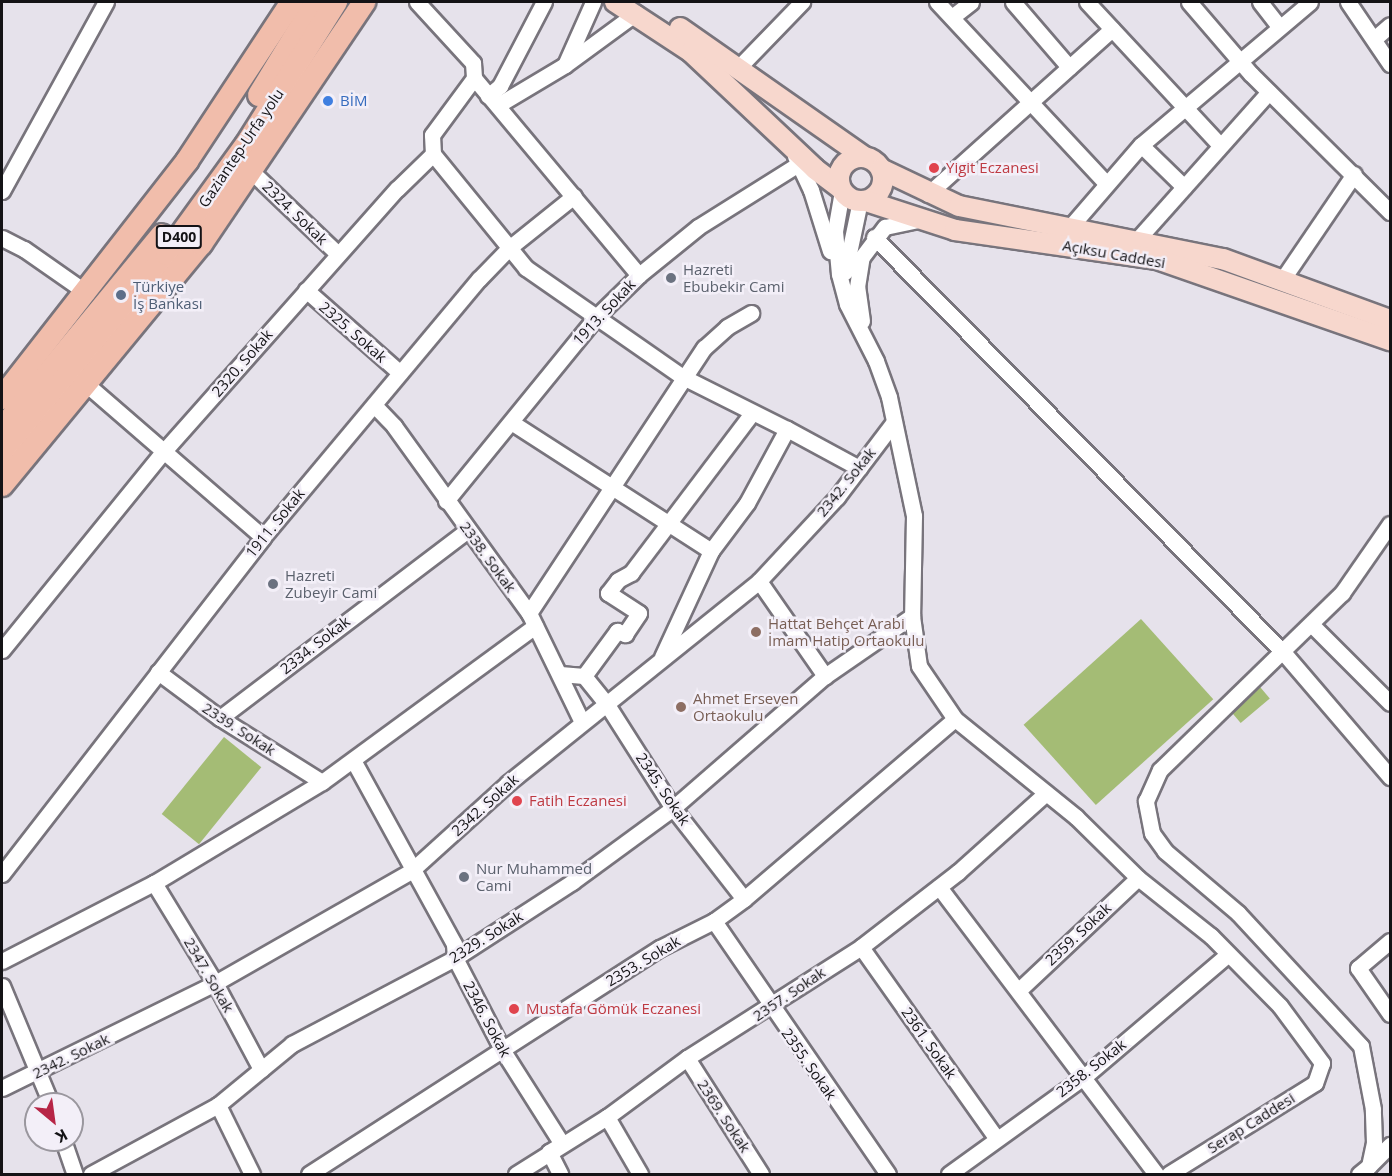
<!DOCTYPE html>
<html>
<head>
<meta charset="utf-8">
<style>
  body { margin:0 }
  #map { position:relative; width:1392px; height:1176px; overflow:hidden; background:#e6e2eb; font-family:"Open Sans",sans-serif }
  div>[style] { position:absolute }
  .green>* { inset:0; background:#a4bc75; transform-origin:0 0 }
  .roads { filter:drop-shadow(2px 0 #78747c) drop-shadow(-2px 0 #78747c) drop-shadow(0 2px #78747c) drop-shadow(0 -2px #78747c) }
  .minor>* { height:15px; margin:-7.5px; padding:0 7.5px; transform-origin:7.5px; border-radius:7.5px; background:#fff }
  .major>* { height:20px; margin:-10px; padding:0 10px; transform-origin:10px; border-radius:10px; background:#f7d7cd }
  .major>.ring { margin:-10px; padding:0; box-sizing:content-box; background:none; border:20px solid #f7d7cd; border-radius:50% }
  .highway>* { height:22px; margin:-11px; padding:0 11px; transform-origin:11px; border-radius:11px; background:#f1bdab }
  .dots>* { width:16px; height:16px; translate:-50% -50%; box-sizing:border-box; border:3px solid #f3eff8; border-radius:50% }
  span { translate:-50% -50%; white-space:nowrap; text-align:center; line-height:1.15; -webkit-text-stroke:5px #f3eff8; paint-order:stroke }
  .shield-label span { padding:2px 4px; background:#f3eff8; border:2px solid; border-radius:4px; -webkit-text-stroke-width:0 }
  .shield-label { font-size:14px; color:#141316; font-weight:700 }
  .shop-label { font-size:15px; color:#366cbe }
  .left { translate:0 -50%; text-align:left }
  .street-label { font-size:15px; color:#141316 }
  .health-label { font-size:15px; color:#be3a42 }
  .worship-label { font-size:15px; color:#5b616d }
  .service-label { font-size:15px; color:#4e5e75 }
  .education-label { font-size:15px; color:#785e54 }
  .frame { position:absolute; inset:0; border:3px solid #141316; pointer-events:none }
  .north { position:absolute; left:24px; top:1092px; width:60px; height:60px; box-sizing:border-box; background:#f3eff8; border:2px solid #9a979e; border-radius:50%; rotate:151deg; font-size:16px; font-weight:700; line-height:24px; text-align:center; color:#141316 }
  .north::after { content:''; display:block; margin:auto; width:21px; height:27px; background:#b72546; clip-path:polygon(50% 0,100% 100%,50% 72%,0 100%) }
</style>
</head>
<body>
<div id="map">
  <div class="green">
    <div style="left:1141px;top:619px;width:108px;height:158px;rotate:48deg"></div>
    <div style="left:1255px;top:681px;width:23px;height:38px;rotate:50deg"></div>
    <div style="left:224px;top:737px;width:48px;height:99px;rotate:39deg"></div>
  </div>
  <div class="roads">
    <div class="minor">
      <div style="left:417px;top:2px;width:83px;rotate:47.4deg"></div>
      <div style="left:473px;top:63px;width:15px;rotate:86deg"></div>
      <div style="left:474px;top:78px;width:257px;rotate:50.1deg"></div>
      <div style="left:937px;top:2px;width:246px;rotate:47deg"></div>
      <div style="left:1013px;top:2px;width:86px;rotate:49.3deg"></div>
      <div style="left:1087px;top:2px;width:195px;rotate:47.1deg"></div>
      <div style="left:1189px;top:2px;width:95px;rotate:49.3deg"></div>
      <div style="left:1251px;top:74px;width:196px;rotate:44.8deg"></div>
      <div style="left:1260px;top:2px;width:29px;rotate:52deg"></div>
      <div style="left:1348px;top:2px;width:75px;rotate:55.9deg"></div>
      <div style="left:952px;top:17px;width:24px;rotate:-38deg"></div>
      <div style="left:1374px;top:39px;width:21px;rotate:-41deg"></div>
      <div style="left:565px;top:65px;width:69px;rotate:-66deg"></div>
      <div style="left:739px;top:67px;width:91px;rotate:-45.9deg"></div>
      <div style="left:488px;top:96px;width:16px;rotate:-40deg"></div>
      <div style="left:500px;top:86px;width:95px;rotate:-62.4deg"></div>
      <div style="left:498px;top:105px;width:78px;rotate:-30.8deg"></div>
      <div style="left:565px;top:65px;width:88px;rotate:-36.2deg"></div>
      <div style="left:1141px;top:145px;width:60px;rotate:44.3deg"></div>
      <div style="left:433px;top:154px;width:147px;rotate:50.8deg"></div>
      <div style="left:526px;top:268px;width:191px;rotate:34.8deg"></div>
      <div style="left:683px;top:377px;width:116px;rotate:26.6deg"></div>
      <div style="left:787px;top:429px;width:84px;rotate:118.4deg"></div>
      <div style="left:747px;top:503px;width:60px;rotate:126.9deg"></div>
      <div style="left:711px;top:551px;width:117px;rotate:114.8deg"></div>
      <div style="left:795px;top:156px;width:38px;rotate:65deg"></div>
      <div style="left:811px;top:190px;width:64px;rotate:72.7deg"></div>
      <div style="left:251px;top:171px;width:120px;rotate:43.7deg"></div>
      <div style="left:2px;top:191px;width:216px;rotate:-61.2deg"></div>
      <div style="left:842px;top:191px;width:41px;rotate:99.9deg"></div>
      <div style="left:835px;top:231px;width:43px;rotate:84.7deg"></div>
      <div style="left:839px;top:274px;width:31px;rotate:75deg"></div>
      <div style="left:847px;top:304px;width:64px;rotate:63deg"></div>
      <div style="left:876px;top:361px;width:38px;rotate:70deg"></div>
      <div style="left:889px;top:397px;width:122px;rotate:78.1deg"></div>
      <div style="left:914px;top:516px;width:100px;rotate:91.1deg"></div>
      <div style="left:912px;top:616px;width:50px;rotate:82deg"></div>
      <div style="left:919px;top:666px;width:64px;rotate:55.8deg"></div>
      <div style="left:955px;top:719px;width:156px;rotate:39deg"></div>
      <div style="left:1076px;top:817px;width:87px;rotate:44.5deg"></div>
      <div style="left:1138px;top:878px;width:93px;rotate:38.5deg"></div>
      <div style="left:1211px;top:936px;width:98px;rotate:45.4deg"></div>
      <div style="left:1280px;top:1006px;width:71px;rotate:53.6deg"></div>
      <div style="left:1322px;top:1063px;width:21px;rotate:109deg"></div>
      <div style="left:1315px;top:1083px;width:172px;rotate:148.1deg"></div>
      <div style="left:928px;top:194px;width:247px;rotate:-41.9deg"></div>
      <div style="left:1071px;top:226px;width:107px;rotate:-49.2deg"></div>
      <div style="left:1141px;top:145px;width:221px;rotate:-40.2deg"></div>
      <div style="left:874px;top:237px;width:583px;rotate:45.42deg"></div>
      <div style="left:1283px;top:652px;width:165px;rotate:49.4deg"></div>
      <div style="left:2px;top:238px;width:25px;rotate:27deg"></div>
      <div style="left:24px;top:249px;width:77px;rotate:34.9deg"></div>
      <div style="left:1137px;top:240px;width:198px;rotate:-48.3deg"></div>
      <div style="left:845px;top:272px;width:73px;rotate:-78.1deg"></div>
      <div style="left:1282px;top:280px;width:128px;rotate:-55.8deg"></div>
      <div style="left:306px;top:290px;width:125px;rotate:41.4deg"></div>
      <div style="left:862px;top:321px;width:34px;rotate:-98deg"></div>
      <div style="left:857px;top:287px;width:30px;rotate:-81deg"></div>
      <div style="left:862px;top:257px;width:38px;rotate:-53deg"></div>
      <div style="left:885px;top:227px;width:34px;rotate:-12deg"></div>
      <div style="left:85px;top:383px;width:235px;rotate:40.9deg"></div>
      <div style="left:374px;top:405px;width:29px;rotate:46deg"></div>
      <div style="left:394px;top:426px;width:231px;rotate:54.2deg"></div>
      <div style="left:529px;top:613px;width:121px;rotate:64.1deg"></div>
      <div style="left:511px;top:422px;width:238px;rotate:32.8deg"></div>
      <div style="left:787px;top:429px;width:82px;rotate:28.4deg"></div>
      <div style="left:446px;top:501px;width:237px;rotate:-50.8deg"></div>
      <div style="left:596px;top:317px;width:60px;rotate:-44.3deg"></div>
      <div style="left:639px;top:275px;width:76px;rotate:-39.1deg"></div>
      <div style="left:698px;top:227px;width:120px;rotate:-32.1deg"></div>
      <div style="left:759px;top:581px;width:116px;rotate:55.2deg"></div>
      <div style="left:529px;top:613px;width:318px;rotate:-56.6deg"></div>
      <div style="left:704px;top:348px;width:31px;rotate:-42deg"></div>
      <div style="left:727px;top:327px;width:28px;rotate:-30deg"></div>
      <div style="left:1312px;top:625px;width:110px;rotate:45deg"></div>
      <div style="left:2px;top:650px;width:257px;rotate:-50.9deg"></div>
      <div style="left:164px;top:451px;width:351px;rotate:-48.4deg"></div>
      <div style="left:397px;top:189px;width:50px;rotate:-44.2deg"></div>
      <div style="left:433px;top:154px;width:19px;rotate:-93deg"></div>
      <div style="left:432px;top:135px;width:71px;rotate:-53.6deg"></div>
      <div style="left:158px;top:672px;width:77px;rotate:36.6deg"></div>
      <div style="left:220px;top:718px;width:120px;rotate:32.1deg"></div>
      <div style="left:560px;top:674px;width:24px;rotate:5deg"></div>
      <div style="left:584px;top:676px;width:56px;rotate:-53.7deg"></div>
      <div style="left:617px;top:631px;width:9px;rotate:21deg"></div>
      <div style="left:625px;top:634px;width:25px;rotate:-56deg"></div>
      <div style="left:639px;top:613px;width:37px;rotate:-147deg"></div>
      <div style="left:608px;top:593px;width:16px;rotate:-52deg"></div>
      <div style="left:618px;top:580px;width:15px;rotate:-28deg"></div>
      <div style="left:631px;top:573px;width:201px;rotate:-52.9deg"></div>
      <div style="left:584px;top:676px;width:35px;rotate:51deg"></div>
      <div style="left:606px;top:703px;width:125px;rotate:57.5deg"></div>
      <div style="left:673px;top:808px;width:115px;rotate:52deg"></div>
      <div style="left:220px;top:718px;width:311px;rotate:-37.2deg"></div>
      <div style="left:353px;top:760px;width:210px;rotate:61.2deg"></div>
      <div style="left:454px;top:944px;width:14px;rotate:86deg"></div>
      <div style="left:455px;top:958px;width:105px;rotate:62.7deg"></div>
      <div style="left:503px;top:1051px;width:110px;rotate:57.6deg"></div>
      <div style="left:562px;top:1144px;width:15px;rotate:148deg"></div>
      <div style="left:549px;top:1152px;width:25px;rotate:63deg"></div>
      <div style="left:2px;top:874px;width:426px;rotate:-52.2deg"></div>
      <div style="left:263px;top:537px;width:336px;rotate:-50.1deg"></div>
      <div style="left:479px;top:279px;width:43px;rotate:-45.9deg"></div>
      <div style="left:509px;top:248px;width:83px;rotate:-38.7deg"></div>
      <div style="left:154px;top:883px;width:117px;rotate:58.6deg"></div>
      <div style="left:215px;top:983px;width:98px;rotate:61.9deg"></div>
      <div style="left:939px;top:887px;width:360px;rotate:52.9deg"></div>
      <div style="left:714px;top:921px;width:307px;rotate:55.5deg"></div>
      <div style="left:1390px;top:941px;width:42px;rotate:139.8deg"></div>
      <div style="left:1358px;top:968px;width:56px;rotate:55.2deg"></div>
      <div style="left:861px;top:947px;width:234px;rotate:54.7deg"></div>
      <div style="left:2px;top:961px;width:171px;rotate:-27.2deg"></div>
      <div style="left:154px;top:883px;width:196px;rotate:-31deg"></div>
      <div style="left:322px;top:782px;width:264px;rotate:-36.2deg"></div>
      <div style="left:2px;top:986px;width:128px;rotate:67.4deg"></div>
      <div style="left:1019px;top:990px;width:163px;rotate:-43.3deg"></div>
      <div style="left:687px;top:1058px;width:138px;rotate:57.5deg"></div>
      <div style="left:2px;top:1088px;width:237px;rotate:-26.2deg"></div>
      <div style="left:215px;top:983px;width:226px;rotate:-29.7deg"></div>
      <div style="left:411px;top:871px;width:131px;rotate:-42.2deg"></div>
      <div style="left:508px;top:783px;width:322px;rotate:-38.8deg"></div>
      <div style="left:759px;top:581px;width:115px;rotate:-47.1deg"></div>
      <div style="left:837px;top:497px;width:94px;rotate:-52.8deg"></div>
      <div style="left:218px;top:1105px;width:77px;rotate:63.8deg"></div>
      <div style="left:607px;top:1117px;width:66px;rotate:59.9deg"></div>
      <div style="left:63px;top:1140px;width:36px;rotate:71deg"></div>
      <div style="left:1369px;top:1166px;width:30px;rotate:-45deg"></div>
      <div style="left:91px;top:1174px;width:145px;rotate:-28.5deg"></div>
      <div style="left:218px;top:1105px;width:96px;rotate:-39.5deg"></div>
      <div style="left:292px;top:1044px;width:184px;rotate:-27.8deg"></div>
      <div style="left:455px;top:958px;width:140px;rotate:-33deg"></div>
      <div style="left:572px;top:882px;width:125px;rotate:-36.2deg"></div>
      <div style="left:673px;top:808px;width:201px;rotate:-41deg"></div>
      <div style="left:825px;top:676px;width:106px;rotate:-34.6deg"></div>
      <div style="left:309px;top:1174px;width:417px;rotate:-32.8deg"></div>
      <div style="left:660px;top:948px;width:60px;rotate:-26.6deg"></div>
      <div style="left:714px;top:921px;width:37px;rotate:-36deg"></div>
      <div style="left:744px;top:899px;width:277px;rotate:-40.5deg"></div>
      <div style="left:516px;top:1174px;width:107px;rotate:-32.1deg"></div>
      <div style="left:607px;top:1117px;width:99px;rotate:-36.4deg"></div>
      <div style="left:687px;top:1058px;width:206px;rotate:-32.5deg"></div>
      <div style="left:861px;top:947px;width:123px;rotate:-37.7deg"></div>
      <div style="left:958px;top:872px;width:118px;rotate:-41.9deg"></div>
      <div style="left:949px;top:1174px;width:168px;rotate:-35.8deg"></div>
      <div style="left:1085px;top:1076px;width:187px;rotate:-40.4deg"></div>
      <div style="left:1359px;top:1174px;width:13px;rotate:-39deg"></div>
      <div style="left:1369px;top:1166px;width:24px;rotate:-78deg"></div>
      <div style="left:1374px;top:1143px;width:34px;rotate:-92deg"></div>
      <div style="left:1373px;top:1109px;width:64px;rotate:-100.8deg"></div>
      <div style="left:1361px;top:1046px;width:181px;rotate:-132.8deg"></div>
      <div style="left:1238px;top:913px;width:96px;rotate:-139.7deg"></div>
      <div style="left:1165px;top:851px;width:22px;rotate:-126deg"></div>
      <div style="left:1152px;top:833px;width:33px;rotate:-101deg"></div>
      <div style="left:1146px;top:801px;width:34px;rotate:-66deg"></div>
      <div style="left:1160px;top:770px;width:254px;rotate:-44.2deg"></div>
      <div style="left:1342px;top:593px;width:84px;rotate:-55.2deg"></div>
    </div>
    <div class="major">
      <div style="left:615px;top:2px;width:91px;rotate:33.3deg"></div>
      <div style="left:691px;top:52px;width:170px;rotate:43.3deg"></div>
      <div style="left:815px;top:169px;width:31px;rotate:37deg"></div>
      <div style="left:680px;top:28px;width:225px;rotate:35deg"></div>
      <div class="ring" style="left:839px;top:157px;width:24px;height:24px"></div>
      <div style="left:881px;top:169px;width:86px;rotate:25.4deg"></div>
      <div style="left:959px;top:206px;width:269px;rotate:11.4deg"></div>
      <div style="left:1223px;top:259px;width:178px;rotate:20.1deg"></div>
      <div style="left:866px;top:201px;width:94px;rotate:18deg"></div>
      <div style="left:955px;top:230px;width:204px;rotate:8.2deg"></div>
      <div style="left:1157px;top:259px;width:247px;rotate:19.2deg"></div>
    </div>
    <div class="highway">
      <div style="left:259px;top:95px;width:109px;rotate:-58.5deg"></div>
      <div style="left:2px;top:398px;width:301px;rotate:-52deg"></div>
      <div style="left:187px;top:161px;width:191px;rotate:-56.6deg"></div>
      <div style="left:2px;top:429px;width:251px;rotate:-50.5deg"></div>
      <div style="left:2px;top:456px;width:261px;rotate:-50.8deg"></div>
      <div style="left:167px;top:254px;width:135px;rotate:-54.1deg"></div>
      <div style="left:246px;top:145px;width:169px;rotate:-57.8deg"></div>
      <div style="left:2px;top:485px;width:313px;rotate:-50.5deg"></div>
      <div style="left:201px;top:244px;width:292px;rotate:-56deg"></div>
    </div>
  </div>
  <div class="dots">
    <div style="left:328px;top:101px;background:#3f7fe0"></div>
    <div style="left:934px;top:168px;background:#e0444e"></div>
    <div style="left:671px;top:278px;background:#6b7280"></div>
    <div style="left:121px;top:295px;background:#5c6f8a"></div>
    <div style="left:273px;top:584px;background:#6b7280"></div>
    <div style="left:756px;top:632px;background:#8d6e63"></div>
    <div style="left:681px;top:707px;background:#8d6e63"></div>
    <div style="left:517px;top:801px;background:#e0444e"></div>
    <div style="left:464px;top:877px;background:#6b7280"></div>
    <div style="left:514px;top:1009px;background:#e0444e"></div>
  </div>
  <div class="shield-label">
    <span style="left:179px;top:237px">D400</span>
  </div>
  <div class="shop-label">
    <span class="left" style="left:340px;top:101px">BİM</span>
  </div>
  <div class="street-label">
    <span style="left:241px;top:148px;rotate:-56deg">Gaziantep-Urfa yolu</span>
    <span style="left:295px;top:213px;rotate:44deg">2324. Sokak</span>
    <span style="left:1114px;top:254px;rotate:10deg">Açıksu Caddesi</span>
    <span style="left:604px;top:312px;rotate:-47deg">1913. Sokak</span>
    <span style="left:353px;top:332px;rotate:41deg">2325. Sokak</span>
    <span style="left:242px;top:363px;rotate:-49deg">2320. Sokak</span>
    <span style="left:846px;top:482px;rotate:-51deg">2342. Sokak</span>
    <span style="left:275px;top:523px;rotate:-51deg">1911. Sokak</span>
    <span style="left:488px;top:557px;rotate:54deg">2338. Sokak</span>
    <span style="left:315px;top:645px;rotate:-38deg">2334. Sokak</span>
    <span style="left:239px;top:729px;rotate:33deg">2339. Sokak</span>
    <span style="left:663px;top:789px;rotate:56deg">2345. Sokak</span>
    <span style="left:485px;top:805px;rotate:-42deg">2342. Sokak</span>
    <span style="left:1078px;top:934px;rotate:-43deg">2359. Sokak</span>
    <span style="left:486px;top:937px;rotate:-32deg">2329. Sokak</span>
    <span style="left:643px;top:961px;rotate:-31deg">2353. Sokak</span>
    <span style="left:209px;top:975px;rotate:60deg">2347. Sokak</span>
    <span style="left:789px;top:994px;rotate:-34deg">2357. Sokak</span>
    <span style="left:487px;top:1019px;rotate:62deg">2346. Sokak</span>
    <span style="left:929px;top:1043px;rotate:55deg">2361. Sokak</span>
    <span style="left:71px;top:1056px;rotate:-26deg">2342. Sokak</span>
    <span style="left:809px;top:1064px;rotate:55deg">2355. Sokak</span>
    <span style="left:1091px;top:1068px;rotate:-38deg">2358. Sokak</span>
    <span style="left:724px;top:1116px;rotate:57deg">2369. Sokak</span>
    <span style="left:1251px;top:1123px;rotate:-32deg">Serap Caddesi</span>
  </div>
  <div class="health-label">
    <span class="left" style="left:946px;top:168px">Yigit Eczanesi</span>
    <span class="left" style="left:529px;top:801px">Fatih Eczanesi</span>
    <span class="left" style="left:526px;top:1009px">Mustafa Gömük Eczanesi</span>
  </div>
  <div class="worship-label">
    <span class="left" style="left:683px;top:278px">Hazreti<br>Ebubekir Cami</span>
    <span class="left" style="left:285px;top:584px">Hazreti<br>Zubeyir Cami</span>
    <span class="left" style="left:476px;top:877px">Nur Muhammed<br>Cami</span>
  </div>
  <div class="service-label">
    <span class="left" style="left:133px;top:295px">Türkiye<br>İş Bankası</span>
  </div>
  <div class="education-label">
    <span class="left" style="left:768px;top:632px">Hattat Behçet Arabi<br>İmam Hatip Ortaokulu</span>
    <span class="left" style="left:693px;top:707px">Ahmet Erseven<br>Ortaokulu</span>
  </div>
  <div class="frame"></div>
  <div class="north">K</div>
</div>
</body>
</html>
